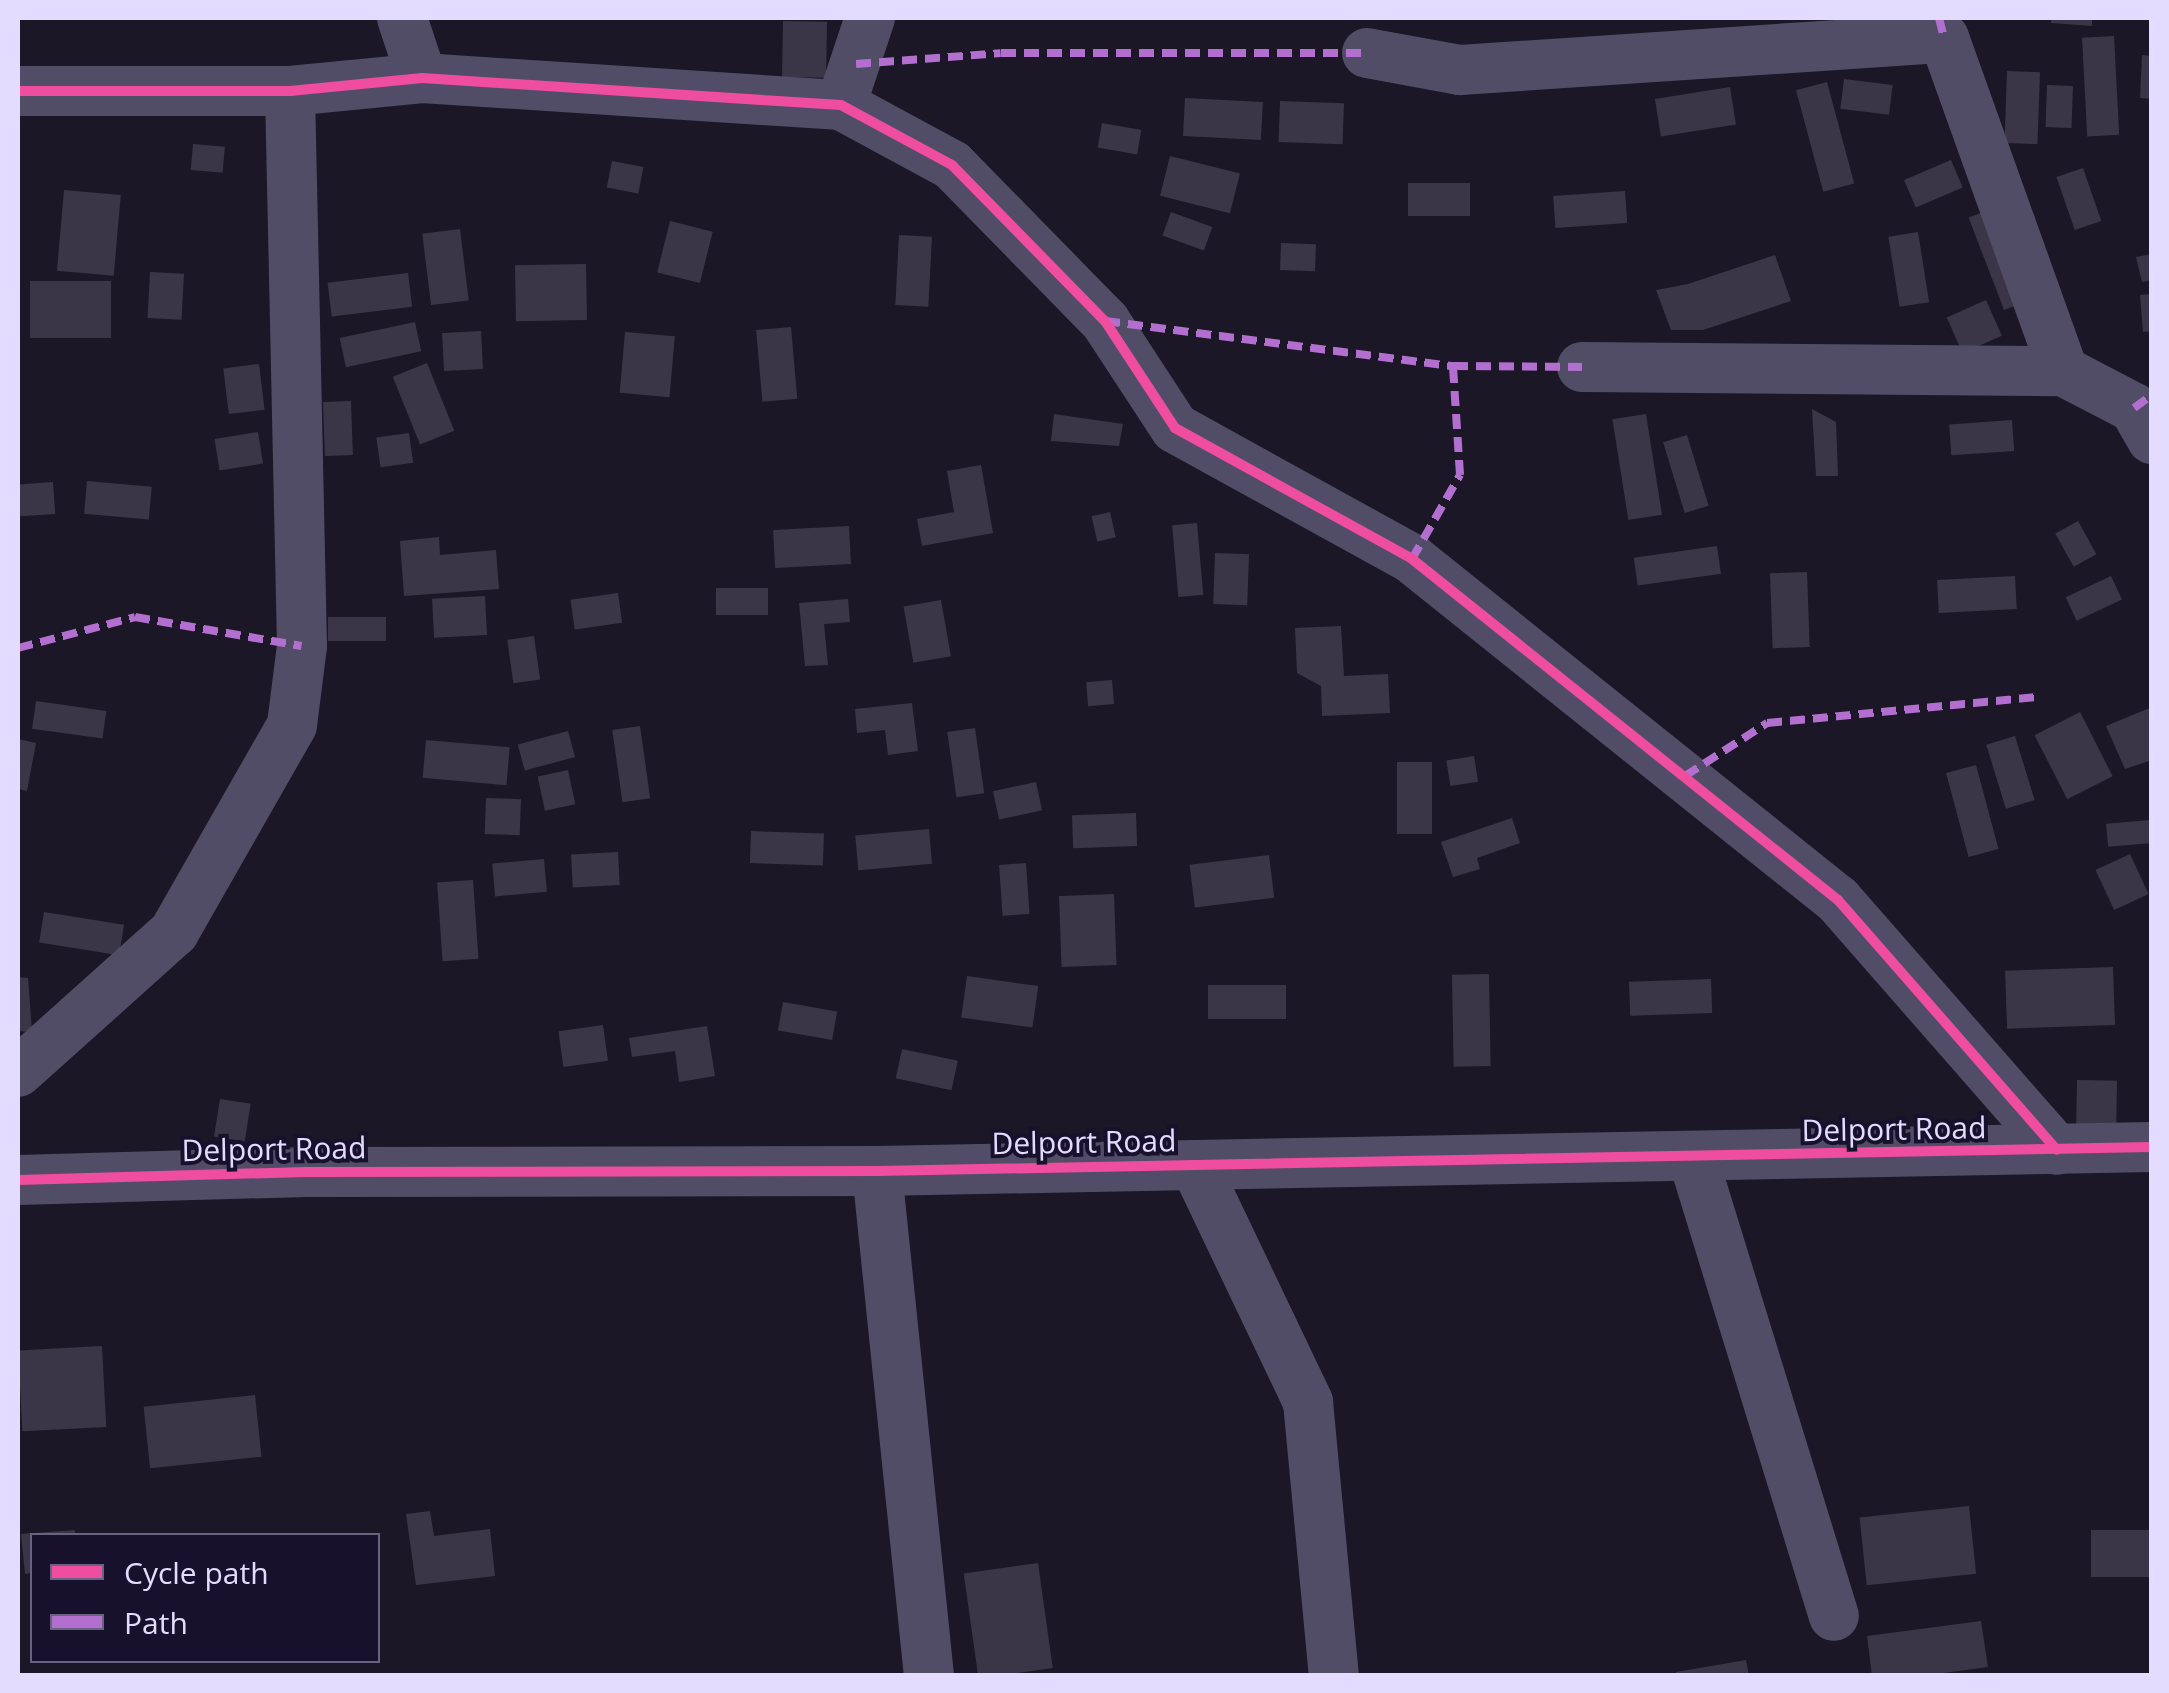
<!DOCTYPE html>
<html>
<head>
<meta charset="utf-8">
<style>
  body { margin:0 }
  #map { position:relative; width:2169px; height:1693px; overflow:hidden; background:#1b1726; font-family:"Open Sans",sans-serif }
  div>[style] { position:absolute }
  .building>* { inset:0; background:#3b3647; transform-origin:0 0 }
  .minor>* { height:50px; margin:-25px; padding:0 25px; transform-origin:25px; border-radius:25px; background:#514d66 }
  .quiet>* { height:8px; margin-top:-4px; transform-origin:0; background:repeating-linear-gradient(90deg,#b36fd0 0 15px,transparent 0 23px) }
  .cycleway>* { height:10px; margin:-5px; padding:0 5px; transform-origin:5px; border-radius:5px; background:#ef4d9e }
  span { translate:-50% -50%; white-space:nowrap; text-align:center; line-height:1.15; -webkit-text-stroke:8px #18112c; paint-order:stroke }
  .street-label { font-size:30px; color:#e3dcff }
  .frame { position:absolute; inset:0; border:20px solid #e3dcff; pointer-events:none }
  .legend { position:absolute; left:30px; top:1533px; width:350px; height:130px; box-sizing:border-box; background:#18112c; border:2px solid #696280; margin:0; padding:12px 18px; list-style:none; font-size:30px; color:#e3dcff }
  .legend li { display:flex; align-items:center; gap:20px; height:50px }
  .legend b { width:50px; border:2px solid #696280 }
</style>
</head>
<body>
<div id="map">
  <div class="building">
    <div style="clip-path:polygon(2051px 18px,2092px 18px,2092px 26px,2051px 23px)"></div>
    <div style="left:783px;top:21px;width:44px;height:56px;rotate:1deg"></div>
    <div style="left:2114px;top:36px;width:99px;height:32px;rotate:87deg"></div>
    <div style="clip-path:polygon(2142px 55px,2152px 56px,2152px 99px,2140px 98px)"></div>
    <div style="left:2007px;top:71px;width:33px;height:72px;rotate:2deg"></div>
    <div style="left:1844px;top:79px;width:49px;height:30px;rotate:7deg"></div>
    <div style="left:1827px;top:82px;width:105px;height:32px;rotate:75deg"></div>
    <div style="left:2047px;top:85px;width:26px;height:42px;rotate:2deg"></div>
    <div style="left:1730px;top:87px;width:38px;height:76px;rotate:81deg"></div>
    <div style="left:1185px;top:98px;width:78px;height:38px;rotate:3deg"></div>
    <div style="left:1280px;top:101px;width:64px;height:41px;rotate:2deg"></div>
    <div style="left:1102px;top:123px;width:40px;height:25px;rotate:10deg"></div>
    <div style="left:193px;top:144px;width:32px;height:26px;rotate:5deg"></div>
    <div style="left:1170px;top:156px;width:72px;height:41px;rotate:14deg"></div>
    <div style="left:1951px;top:160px;width:30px;height:51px;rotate:67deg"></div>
    <div style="left:612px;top:161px;width:32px;height:27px;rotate:11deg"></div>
    <div style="left:2083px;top:168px;width:56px;height:28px;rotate:71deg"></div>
    <div style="left:1408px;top:183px;width:62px;height:33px"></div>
    <div style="left:64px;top:190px;width:57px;height:81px;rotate:5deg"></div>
    <div style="left:1625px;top:191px;width:32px;height:72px;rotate:86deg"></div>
    <div style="left:1991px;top:209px;width:99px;height:24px;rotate:69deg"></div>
    <div style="left:1171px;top:212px;width:44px;height:25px;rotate:20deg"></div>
    <div style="left:670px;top:221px;width:44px;height:53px;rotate:14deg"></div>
    <div style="left:460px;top:229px;width:72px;height:38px;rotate:83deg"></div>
    <div style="left:1918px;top:232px;width:71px;height:30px;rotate:81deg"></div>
    <div style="left:899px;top:235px;width:33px;height:70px;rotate:3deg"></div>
    <div style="left:1281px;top:243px;width:35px;height:27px;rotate:2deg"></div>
    <div style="clip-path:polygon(2152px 254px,2152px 280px,2142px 282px,2136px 257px)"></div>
    <div style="clip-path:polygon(1775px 255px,1791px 301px,1703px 330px,1671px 330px,1656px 290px,1688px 284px)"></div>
    <div style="left:586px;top:264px;width:56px;height:71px;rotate:89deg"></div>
    <div style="left:150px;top:272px;width:34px;height:46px;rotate:3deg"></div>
    <div style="left:408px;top:273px;width:34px;height:81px;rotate:83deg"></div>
    <div style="left:30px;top:281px;width:81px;height:57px"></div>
    <div style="clip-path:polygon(2152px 294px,2152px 331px,2143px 332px,2140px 295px)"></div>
    <div style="left:1986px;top:300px;width:39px;height:43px;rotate:66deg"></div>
    <div style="left:415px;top:322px;width:30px;height:77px;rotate:78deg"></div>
    <div style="left:791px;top:327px;width:72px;height:35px;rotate:85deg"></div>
    <div style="left:481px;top:331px;width:38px;height:39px;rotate:87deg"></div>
    <div style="left:625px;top:332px;width:50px;height:61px;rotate:5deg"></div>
    <div style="left:427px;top:363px;width:73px;height:37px;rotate:68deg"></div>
    <div style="left:259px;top:364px;width:46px;height:36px;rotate:83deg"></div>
    <div style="left:351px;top:401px;width:54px;height:28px;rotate:88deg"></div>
    <div style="clip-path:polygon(1812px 409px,1836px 422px,1838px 476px,1816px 476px)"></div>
    <div style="clip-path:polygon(1054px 414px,1123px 424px,1119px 446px,1051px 441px)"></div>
    <div style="left:1646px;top:414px;width:102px;height:34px;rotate:81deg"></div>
    <div style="left:2012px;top:420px;width:31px;height:63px;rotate:86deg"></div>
    <div style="left:258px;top:432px;width:32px;height:44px;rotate:81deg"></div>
    <div style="left:409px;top:433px;width:30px;height:33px;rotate:82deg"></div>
    <div style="left:1687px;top:435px;width:74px;height:25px;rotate:73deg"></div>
    <div style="clip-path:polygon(981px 465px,993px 533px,922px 546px,917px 519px,954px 512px,947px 471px)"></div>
    <div style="left:87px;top:481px;width:65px;height:33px;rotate:5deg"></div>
    <div style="left:53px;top:482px;width:32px;height:35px;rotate:86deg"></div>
    <div style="left:1110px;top:512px;width:26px;height:19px;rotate:77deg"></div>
    <div style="left:2078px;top:521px;width:38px;height:26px;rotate:61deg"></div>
    <div style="left:1197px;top:523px;width:72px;height:25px;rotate:85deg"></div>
    <div style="left:849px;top:526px;width:38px;height:76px;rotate:87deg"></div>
    <div style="clip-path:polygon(439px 537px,440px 555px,496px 550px,499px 589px,404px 596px,400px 541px)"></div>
    <div style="left:1717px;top:546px;width:28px;height:84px;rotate:82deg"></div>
    <div style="left:1215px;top:553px;width:34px;height:51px;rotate:2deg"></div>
    <div style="left:1807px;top:572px;width:75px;height:37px;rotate:88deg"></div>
    <div style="left:2015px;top:576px;width:33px;height:78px;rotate:87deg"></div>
    <div style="left:2111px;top:576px;width:26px;height:50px;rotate:65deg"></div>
    <div style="left:768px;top:588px;width:27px;height:52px;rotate:90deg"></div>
    <div style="left:618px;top:593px;width:30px;height:48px;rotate:82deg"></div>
    <div style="left:485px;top:596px;width:39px;height:53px;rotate:87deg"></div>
    <div style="clip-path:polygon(848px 599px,850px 622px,824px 624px,828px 665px,805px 666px,799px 603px)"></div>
    <div style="left:941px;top:600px;width:57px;height:38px;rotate:80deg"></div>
    <div style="left:328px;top:617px;width:58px;height:24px"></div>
    <div style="clip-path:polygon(1341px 626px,1344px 676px,1388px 674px,1390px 713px,1322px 716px,1321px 686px,1297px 673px,1295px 628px)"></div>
    <div style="left:534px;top:636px;width:44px;height:27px;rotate:82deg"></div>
    <div style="left:1112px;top:680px;width:24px;height:26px;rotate:85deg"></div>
    <div style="left:36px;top:701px;width:71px;height:28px;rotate:8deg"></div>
    <div style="clip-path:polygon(912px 703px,918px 751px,888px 755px,885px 730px,857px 733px,855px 709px)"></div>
    <div style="clip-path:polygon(2152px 707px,2152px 760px,2125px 769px,2106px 726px)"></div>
    <div style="left:2080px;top:712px;width:72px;height:51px;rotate:63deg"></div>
    <div style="left:640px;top:726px;width:73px;height:28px;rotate:82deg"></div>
    <div style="left:975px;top:728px;width:66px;height:28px;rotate:82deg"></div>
    <div style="left:568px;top:731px;width:27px;height:52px;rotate:75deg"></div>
    <div style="left:2015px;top:736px;width:67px;height:30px;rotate:73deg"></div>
    <div style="clip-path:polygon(18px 739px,36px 743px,27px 791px,18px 789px)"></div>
    <div style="left:426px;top:740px;width:84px;height:38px;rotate:5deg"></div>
    <div style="left:1474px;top:756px;width:26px;height:28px;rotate:81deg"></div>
    <div style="left:1397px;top:762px;width:35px;height:72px"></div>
    <div style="left:1976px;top:765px;width:87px;height:31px;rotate:75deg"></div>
    <div style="left:568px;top:770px;width:35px;height:31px;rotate:78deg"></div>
    <div style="left:1036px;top:782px;width:29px;height:44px;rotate:78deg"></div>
    <div style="left:486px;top:798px;width:35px;height:36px;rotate:2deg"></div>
    <div style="left:1136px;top:813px;width:33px;height:64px;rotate:88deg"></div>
    <div style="clip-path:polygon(1512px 818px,1520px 843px,1477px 858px,1480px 869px,1453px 877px,1441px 842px)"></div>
    <div style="left:2150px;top:820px;width:23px;height:44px;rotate:85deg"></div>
    <div style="left:929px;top:829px;width:35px;height:74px;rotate:85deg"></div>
    <div style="left:751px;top:831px;width:73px;height:32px;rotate:2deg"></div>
    <div style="left:618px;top:852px;width:33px;height:47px;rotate:87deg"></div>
    <div style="left:2130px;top:854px;width:44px;height:38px;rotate:65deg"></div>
    <div style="left:1269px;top:855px;width:43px;height:80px;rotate:83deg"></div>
    <div style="left:544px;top:859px;width:33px;height:52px;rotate:85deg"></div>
    <div style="left:1026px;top:863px;width:51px;height:27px;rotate:86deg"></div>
    <div style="left:473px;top:880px;width:79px;height:36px;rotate:86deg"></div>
    <div style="left:1114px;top:894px;width:71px;height:55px;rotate:88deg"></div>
    <div style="left:44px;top:912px;width:81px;height:31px;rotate:9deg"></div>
    <div style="left:2113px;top:967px;width:58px;height:108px;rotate:88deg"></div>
    <div style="left:1489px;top:974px;width:92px;height:37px;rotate:89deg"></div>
    <div style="left:967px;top:976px;width:72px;height:42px;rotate:8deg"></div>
    <div style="clip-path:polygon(18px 977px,28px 978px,32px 1032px,18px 1031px)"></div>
    <div style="left:1711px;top:979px;width:34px;height:82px;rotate:88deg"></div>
    <div style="left:1286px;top:985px;width:34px;height:78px;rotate:90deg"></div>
    <div style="left:783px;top:1002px;width:55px;height:29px;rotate:10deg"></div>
    <div style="left:603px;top:1025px;width:36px;height:45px;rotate:82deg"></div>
    <div style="clip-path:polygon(707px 1026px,715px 1076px,679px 1082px,675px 1051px,632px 1057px,629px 1038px)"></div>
    <div style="left:902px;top:1049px;width:57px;height:30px;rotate:12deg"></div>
    <div style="left:2077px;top:1080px;width:40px;height:47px;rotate:1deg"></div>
    <div style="left:220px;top:1099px;width:31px;height:38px;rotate:9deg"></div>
    <div style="left:102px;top:1346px;width:81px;height:84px;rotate:87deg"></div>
    <div style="left:255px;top:1395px;width:62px;height:112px;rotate:84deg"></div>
    <div style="left:1969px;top:1506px;width:68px;height:110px;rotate:84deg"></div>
    <div style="clip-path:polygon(430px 1511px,434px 1536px,490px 1529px,495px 1576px,416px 1585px,406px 1514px)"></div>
    <div style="clip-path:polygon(75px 1530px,75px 1536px,35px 1536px,35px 1533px)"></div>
    <div style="left:2152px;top:1530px;width:47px;height:61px;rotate:90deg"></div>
    <div style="clip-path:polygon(32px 1533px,32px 1573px,25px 1574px,21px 1534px)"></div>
    <div style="left:1038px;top:1563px;width:106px;height:75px;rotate:82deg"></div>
    <div style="clip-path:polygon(1981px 1621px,1988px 1667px,1922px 1676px,1872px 1676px,1867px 1636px)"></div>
    <div style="clip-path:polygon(1746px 1660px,1749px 1676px,1677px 1676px,1676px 1672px)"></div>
  </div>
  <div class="minor">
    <div style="left:402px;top:18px;width:63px;rotate:71.6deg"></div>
    <div style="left:1367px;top:53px;width:95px;rotate:10.4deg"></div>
    <div style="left:1460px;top:70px;width:485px;rotate:-3.8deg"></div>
    <div style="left:1944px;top:38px;width:354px;rotate:70.3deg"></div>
    <div style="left:2063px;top:371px;width:80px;rotate:27.5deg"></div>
    <div style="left:2134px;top:408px;width:36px;rotate:60deg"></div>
    <div style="left:18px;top:91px;width:272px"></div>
    <div style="left:290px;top:91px;width:133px;rotate:-5.6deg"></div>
    <div style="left:422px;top:78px;width:420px;rotate:3.7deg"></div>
    <div style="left:841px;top:105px;width:126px;rotate:28.4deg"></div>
    <div style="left:952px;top:165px;width:219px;rotate:45.6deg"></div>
    <div style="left:1105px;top:321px;width:128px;rotate:56.8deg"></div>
    <div style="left:1175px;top:428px;width:271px;rotate:28.9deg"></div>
    <div style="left:1412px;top:559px;width:546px;rotate:38.68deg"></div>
    <div style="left:1838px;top:900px;width:332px;rotate:48.8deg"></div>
    <div style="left:841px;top:105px;width:92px;rotate:-71.6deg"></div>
    <div style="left:1582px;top:367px;width:481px;rotate:0.5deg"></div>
    <div style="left:18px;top:1072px;width:210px;rotate:-41.9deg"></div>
    <div style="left:174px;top:932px;width:238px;rotate:-60.3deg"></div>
    <div style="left:292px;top:725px;width:80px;rotate:-82.8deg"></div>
    <div style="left:302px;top:646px;width:555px;rotate:-91.24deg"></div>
    <div style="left:1693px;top:1158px;width:479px;rotate:72.9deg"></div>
    <div style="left:1195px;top:1165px;width:263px;rotate:64.5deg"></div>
    <div style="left:1308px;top:1402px;width:275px;rotate:84.6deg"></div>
    <div style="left:877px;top:1171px;width:508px;rotate:84.12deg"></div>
    <div style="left:18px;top:1180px;width:288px;rotate:-1.6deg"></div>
    <div style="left:306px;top:1172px;width:571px;rotate:-0.1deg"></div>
    <div style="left:877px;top:1171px;width:1275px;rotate:-1.08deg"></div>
  </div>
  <div class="quiet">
    <div style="left:1939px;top:18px;width:21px;rotate:76deg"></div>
    <div style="left:856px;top:64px;width:145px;rotate:-4.3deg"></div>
    <div style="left:1001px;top:53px;width:366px"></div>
    <div style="left:1105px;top:321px;width:351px;rotate:7.4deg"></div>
    <div style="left:1453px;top:366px;width:129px;rotate:0.4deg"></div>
    <div style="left:2134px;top:408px;width:22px;rotate:-36deg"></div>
    <div style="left:1412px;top:559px;width:97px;rotate:-60.3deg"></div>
    <div style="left:1460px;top:475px;width:109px;rotate:-93.7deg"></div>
    <div style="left:18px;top:648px;width:121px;rotate:-14.8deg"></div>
    <div style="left:135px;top:617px;width:169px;rotate:9.9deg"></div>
    <div style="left:1685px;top:776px;width:98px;rotate:-32.9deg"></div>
    <div style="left:1767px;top:723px;width:269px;rotate:-5.5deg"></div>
  </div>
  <div class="cycleway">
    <div style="left:18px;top:91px;width:272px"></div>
    <div style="left:290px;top:91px;width:133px;rotate:-5.6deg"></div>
    <div style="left:422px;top:78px;width:420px;rotate:3.7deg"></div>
    <div style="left:841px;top:105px;width:126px;rotate:28.4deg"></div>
    <div style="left:952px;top:165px;width:219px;rotate:45.6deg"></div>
    <div style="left:1105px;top:321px;width:128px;rotate:56.8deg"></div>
    <div style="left:1175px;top:428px;width:271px;rotate:28.9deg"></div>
    <div style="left:1412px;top:559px;width:546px;rotate:38.68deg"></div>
    <div style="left:1838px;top:900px;width:332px;rotate:48.8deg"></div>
    <div style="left:18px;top:1180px;width:288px;rotate:-1.6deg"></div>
    <div style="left:306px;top:1172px;width:571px;rotate:-0.1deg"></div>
    <div style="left:877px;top:1171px;width:1275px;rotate:-1.08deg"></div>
  </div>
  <div class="street-label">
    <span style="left:1894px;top:1129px;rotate:-1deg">Delport Road</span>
    <span style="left:1084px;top:1142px;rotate:-1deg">Delport Road</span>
    <span style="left:274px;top:1149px;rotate:-1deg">Delport Road</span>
  </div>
  <div class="frame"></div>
  <ul class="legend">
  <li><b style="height:12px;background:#ef4d9e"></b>Cycle path</li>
  <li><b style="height:12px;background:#b36fd0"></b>Path</li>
  </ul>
</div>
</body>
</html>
